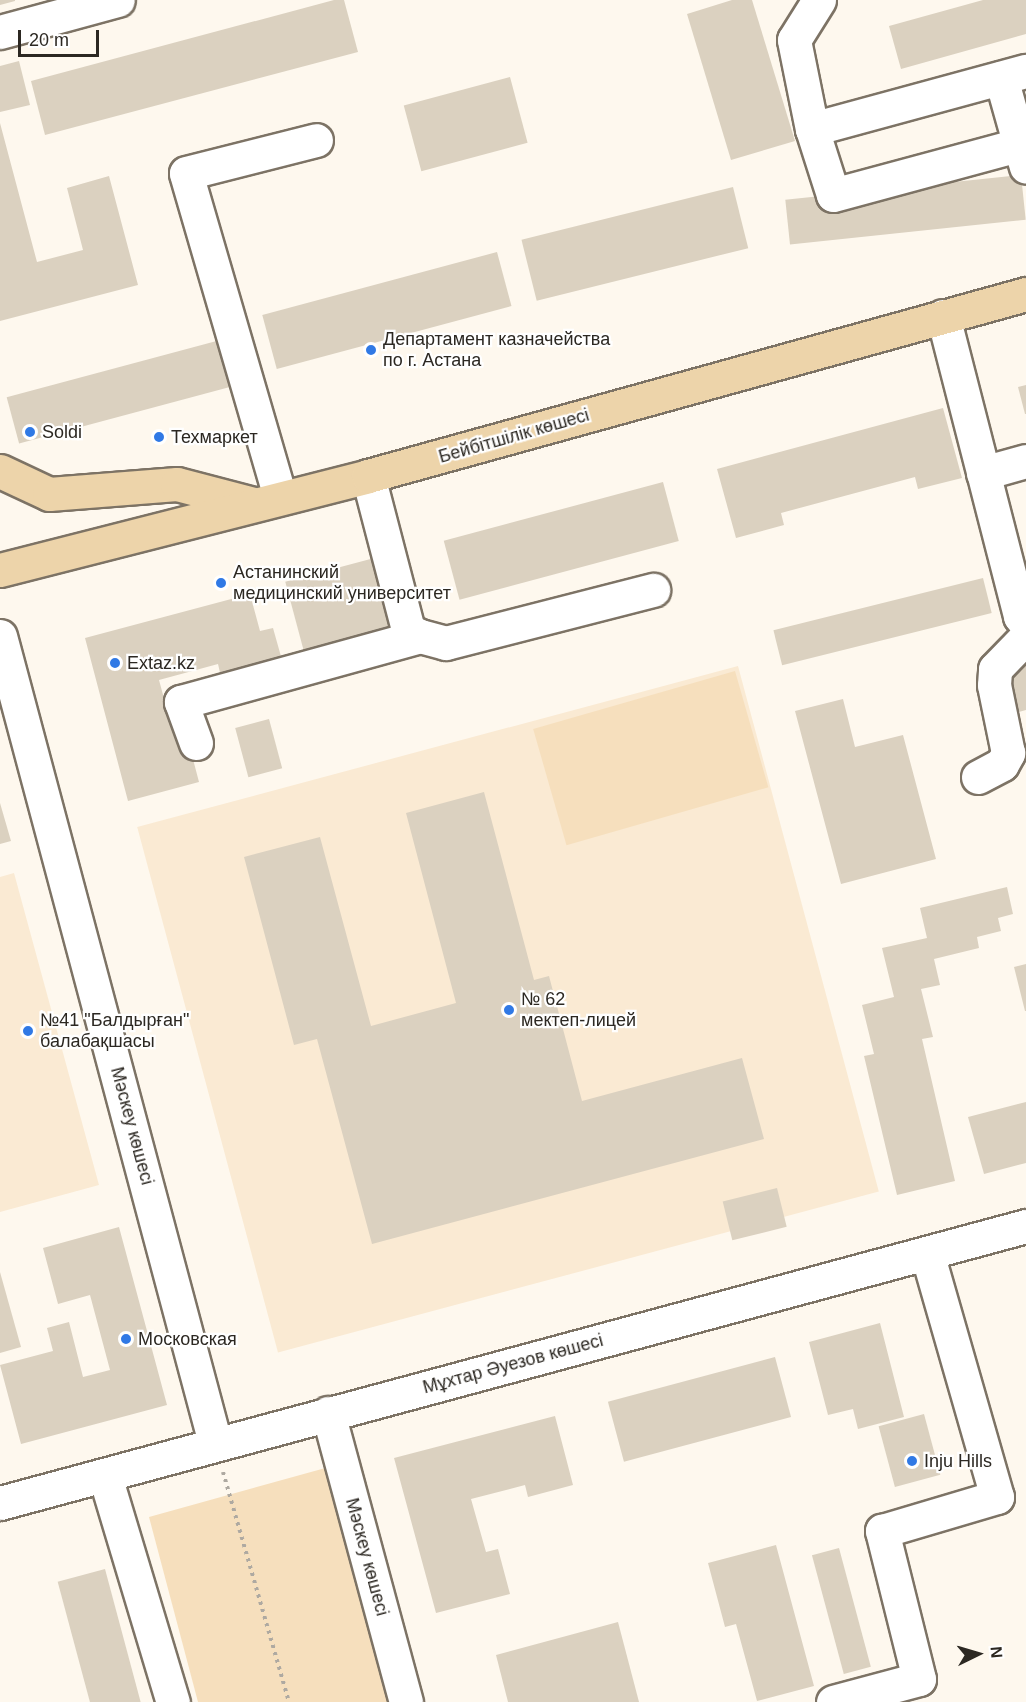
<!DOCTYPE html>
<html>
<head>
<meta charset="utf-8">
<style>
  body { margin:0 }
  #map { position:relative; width:1026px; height:1702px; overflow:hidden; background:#fef8ee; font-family:Helvetica,sans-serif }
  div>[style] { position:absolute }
  .built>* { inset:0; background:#faead3; transform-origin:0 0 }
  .green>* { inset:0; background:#f6dfbd; transform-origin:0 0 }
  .building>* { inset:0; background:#dbd1c0; transform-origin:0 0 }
  .path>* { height:4px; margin-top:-2px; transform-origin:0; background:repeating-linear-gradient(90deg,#aea9a1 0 3px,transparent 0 7.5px) }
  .roads { filter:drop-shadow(2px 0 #7d7365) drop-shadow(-2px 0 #7d7365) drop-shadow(0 2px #7d7365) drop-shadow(0 -2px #7d7365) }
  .minor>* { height:33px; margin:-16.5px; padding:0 16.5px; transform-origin:16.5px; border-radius:16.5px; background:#fff }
  .major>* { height:33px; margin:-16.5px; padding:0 16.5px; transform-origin:16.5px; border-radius:16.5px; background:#edd4aa }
  .dots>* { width:16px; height:16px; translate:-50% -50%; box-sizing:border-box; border:3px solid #fff; border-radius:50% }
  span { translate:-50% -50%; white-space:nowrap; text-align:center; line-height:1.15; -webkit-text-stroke:4.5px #fff; paint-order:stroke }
  .poi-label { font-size:18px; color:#2c2822 }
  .left { translate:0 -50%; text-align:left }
  .street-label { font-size:18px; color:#2c2822 }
  .north { position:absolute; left:948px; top:1624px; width:60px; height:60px; -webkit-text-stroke:4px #fff; paint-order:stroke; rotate:85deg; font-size:16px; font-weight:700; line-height:24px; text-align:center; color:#2c2822 }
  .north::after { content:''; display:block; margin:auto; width:21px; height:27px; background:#2c2822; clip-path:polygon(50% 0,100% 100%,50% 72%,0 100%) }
  .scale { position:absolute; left:18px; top:30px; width:81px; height:27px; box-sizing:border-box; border:3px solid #2c2822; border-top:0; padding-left:8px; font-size:18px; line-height:21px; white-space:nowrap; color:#2c2822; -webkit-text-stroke:4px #fff; paint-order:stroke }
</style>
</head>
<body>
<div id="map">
  <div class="built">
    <div style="left:738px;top:666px;width:544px;height:622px;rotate:75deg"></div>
    <div style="clip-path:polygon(14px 873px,99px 1185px,0 1212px,0 877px)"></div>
  </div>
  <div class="green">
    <div style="left:735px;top:671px;width:121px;height:210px;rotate:74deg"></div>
    <div style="clip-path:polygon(329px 1467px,390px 1702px,198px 1702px,149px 1517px)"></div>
  </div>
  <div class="building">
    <div style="clip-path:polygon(0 0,15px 0,15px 1px,0 5px)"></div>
    <div style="clip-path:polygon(334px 0,344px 0,358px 52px,45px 135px,31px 81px)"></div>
    <div style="clip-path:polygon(732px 0,752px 0,795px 141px,731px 160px,687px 14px)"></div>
    <div style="clip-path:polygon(983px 0,1026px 0,1026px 34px,901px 69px,889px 26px)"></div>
    <div style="clip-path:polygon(19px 61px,30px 105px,0 112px,0 66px)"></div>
    <div style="left:510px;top:77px;width:68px;height:110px;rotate:75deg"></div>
    <div style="clip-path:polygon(0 123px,37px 262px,83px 250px,67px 188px,109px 176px,138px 285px,0 321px)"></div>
    <div style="left:1021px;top:175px;width:45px;height:237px;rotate:84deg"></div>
    <div style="left:733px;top:187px;width:63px;height:218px;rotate:76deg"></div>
    <div style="left:497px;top:252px;width:56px;height:243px;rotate:75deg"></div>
    <div style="left:224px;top:339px;width:48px;height:225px;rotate:75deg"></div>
    <div style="clip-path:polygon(1026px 385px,1026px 414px,1025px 414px,1018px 387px)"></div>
    <div style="clip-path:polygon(943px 408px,962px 478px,918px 489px,915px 477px,781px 513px,784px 525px,736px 538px,717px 469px)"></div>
    <div style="left:663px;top:482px;width:61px;height:227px;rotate:75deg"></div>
    <div style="left:378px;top:557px;width:76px;height:96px;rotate:75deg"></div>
    <div style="left:983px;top:578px;width:36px;height:216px;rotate:76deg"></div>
    <div style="clip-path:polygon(250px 594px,260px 631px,273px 628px,282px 660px,221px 677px,218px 664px,159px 680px,172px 728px,184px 725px,199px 782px,128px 801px,85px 638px)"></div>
    <div style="clip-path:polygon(1026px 663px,1026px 710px,1015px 713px,1003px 669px)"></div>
    <div style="clip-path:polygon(843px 699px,855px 747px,903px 735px,936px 859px,841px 884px,795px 711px)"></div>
    <div style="left:269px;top:719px;width:51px;height:35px;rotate:75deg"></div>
    <div style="clip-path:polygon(484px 792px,534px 980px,549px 976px,582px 1101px,742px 1058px,764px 1139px,372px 1244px,317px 1039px,294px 1045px,244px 857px,320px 837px,371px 1026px,456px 1003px,406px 813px)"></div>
    <div style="clip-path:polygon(0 803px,11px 841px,0 844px)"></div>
    <div style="clip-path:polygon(1007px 887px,1013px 914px,998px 918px,1001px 931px,977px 937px,979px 948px,934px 959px,940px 985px,921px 989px,933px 1037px,922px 1039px,955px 1181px,897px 1195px,864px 1056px,874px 1054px,862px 1005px,894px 997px,882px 948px,927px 938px,920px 908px)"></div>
    <div style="clip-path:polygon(1026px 964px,1026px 1011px,1025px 1011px,1014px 967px)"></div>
    <div style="clip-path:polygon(1026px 1102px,1026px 1163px,984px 1174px,968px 1117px)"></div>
    <div style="left:777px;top:1188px;width:40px;height:56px;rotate:76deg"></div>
    <div style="clip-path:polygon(119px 1227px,167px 1405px,21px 1444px,0 1365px,53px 1351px,47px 1328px,69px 1322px,83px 1377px,110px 1370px,90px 1295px,58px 1304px,43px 1248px)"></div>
    <div style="clip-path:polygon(0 1272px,21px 1347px,0 1353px)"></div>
    <div style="clip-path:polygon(880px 1323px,904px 1417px,858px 1429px,853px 1409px,828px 1415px,809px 1342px)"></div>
    <div style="left:775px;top:1357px;width:62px;height:173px;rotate:75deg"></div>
    <div style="left:924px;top:1414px;width:63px;height:47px;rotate:75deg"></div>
    <div style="clip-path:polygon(555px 1416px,573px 1485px,528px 1497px,525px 1485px,471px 1499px,486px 1552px,498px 1549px,510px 1594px,436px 1613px,394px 1458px)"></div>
    <div style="clip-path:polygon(776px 1545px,814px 1686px,757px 1701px,736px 1624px,725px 1627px,708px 1563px)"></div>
    <div style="left:839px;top:1548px;width:123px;height:28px;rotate:75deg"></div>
    <div style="left:105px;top:1569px;width:138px;height:49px;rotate:75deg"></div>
    <div style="clip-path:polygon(618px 1622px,639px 1702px,508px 1702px,496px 1655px)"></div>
  </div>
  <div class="path">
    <div style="left:223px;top:1472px;width:239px;rotate:74deg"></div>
  </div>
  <div class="roads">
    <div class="minor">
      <div style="left:819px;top:0;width:47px;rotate:122deg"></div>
      <div style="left:794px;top:40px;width:91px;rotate:78.6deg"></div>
      <div style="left:812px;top:129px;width:69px;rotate:72.3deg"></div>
      <div style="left:833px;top:195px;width:200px;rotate:-15.1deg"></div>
      <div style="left:0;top:32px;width:122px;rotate:-15.2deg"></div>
      <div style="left:1001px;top:78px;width:92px;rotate:74.3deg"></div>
      <div style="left:812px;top:129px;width:222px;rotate:-15.2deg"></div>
      <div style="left:943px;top:316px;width:310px;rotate:75.6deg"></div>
      <div style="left:1020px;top:616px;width:10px;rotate:53deg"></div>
      <div style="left:983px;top:473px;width:45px;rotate:-15.6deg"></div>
      <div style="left:368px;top:476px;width:159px;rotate:75.4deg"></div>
      <div style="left:408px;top:630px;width:13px;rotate:27deg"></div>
      <div style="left:280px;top:497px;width:337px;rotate:-106.2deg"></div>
      <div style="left:186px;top:173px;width:134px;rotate:-14.2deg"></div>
      <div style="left:0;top:636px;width:835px;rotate:75.08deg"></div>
      <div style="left:196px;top:743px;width:44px;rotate:-110.1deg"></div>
      <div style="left:181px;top:702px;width:248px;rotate:-15.4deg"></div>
      <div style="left:420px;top:636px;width:27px;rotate:15deg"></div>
      <div style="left:446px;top:643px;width:214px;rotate:-14.4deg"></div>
      <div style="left:978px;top:777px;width:27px;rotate:-28deg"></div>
      <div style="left:1002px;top:764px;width:13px;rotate:-61deg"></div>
      <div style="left:1008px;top:753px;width:69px;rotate:-101.6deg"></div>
      <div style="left:994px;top:685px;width:16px;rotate:-86deg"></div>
      <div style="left:995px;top:669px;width:45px;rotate:-45.9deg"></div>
      <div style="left:328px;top:1413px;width:299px;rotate:74.9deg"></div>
      <div style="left:105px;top:1476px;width:236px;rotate:73.3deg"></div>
      <div style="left:0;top:1503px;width:1063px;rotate:-15.11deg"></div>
      <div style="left:833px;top:1702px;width:89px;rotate:-15deg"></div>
      <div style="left:919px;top:1679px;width:153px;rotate:-104deg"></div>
      <div style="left:882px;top:1531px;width:120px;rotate:-16.5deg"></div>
      <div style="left:997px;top:1497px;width:254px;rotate:-106deg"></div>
    </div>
    <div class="major">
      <div style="left:0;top:471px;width:54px;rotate:25.1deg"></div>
      <div style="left:49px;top:494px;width:128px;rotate:-4.5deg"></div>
      <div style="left:177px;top:484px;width:80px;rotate:14.6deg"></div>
      <div style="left:0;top:570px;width:380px;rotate:-14.3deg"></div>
      <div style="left:368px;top:476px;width:683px;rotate:-15.46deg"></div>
    </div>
  </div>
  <div class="dots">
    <div style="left:371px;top:350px;background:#3079e5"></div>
    <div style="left:30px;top:432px;background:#3079e5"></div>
    <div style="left:159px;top:437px;background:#3079e5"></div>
    <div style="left:221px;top:583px;background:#3079e5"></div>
    <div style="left:115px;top:663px;background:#3079e5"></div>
    <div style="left:509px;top:1010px;background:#3079e5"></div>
    <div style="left:28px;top:1031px;background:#3079e5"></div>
    <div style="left:126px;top:1339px;background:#3079e5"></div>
    <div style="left:912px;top:1461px;background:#3079e5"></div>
  </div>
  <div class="poi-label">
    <span class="left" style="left:383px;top:350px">Департамент казначейства<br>по г. Астана</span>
    <span class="left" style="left:42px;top:432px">Soldi</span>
    <span class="left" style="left:171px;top:437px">Техмаркет</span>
    <span class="left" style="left:233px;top:583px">Астанинский<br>медицинский университет</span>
    <span class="left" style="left:127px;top:663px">Extaz.kz</span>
    <span class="left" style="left:521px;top:1010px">№ 62<br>мектеп-лицей</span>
    <span class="left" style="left:40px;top:1031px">№41 "Балдырған"<br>балабақшасы</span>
    <span class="left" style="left:138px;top:1339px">Московская</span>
    <span class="left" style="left:924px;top:1461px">Inju Hills</span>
  </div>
  <div class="street-label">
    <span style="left:514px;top:436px;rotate:-16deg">Бейбітшілік көшесі</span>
    <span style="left:132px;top:1126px;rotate:75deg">Мәскеу көшесі</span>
    <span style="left:513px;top:1364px;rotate:-15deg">Мұхтар Әуезов көшесі</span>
    <span style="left:367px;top:1557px;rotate:75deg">Мәскеу көшесі</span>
  </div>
  <div class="north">N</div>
  <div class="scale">20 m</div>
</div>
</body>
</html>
